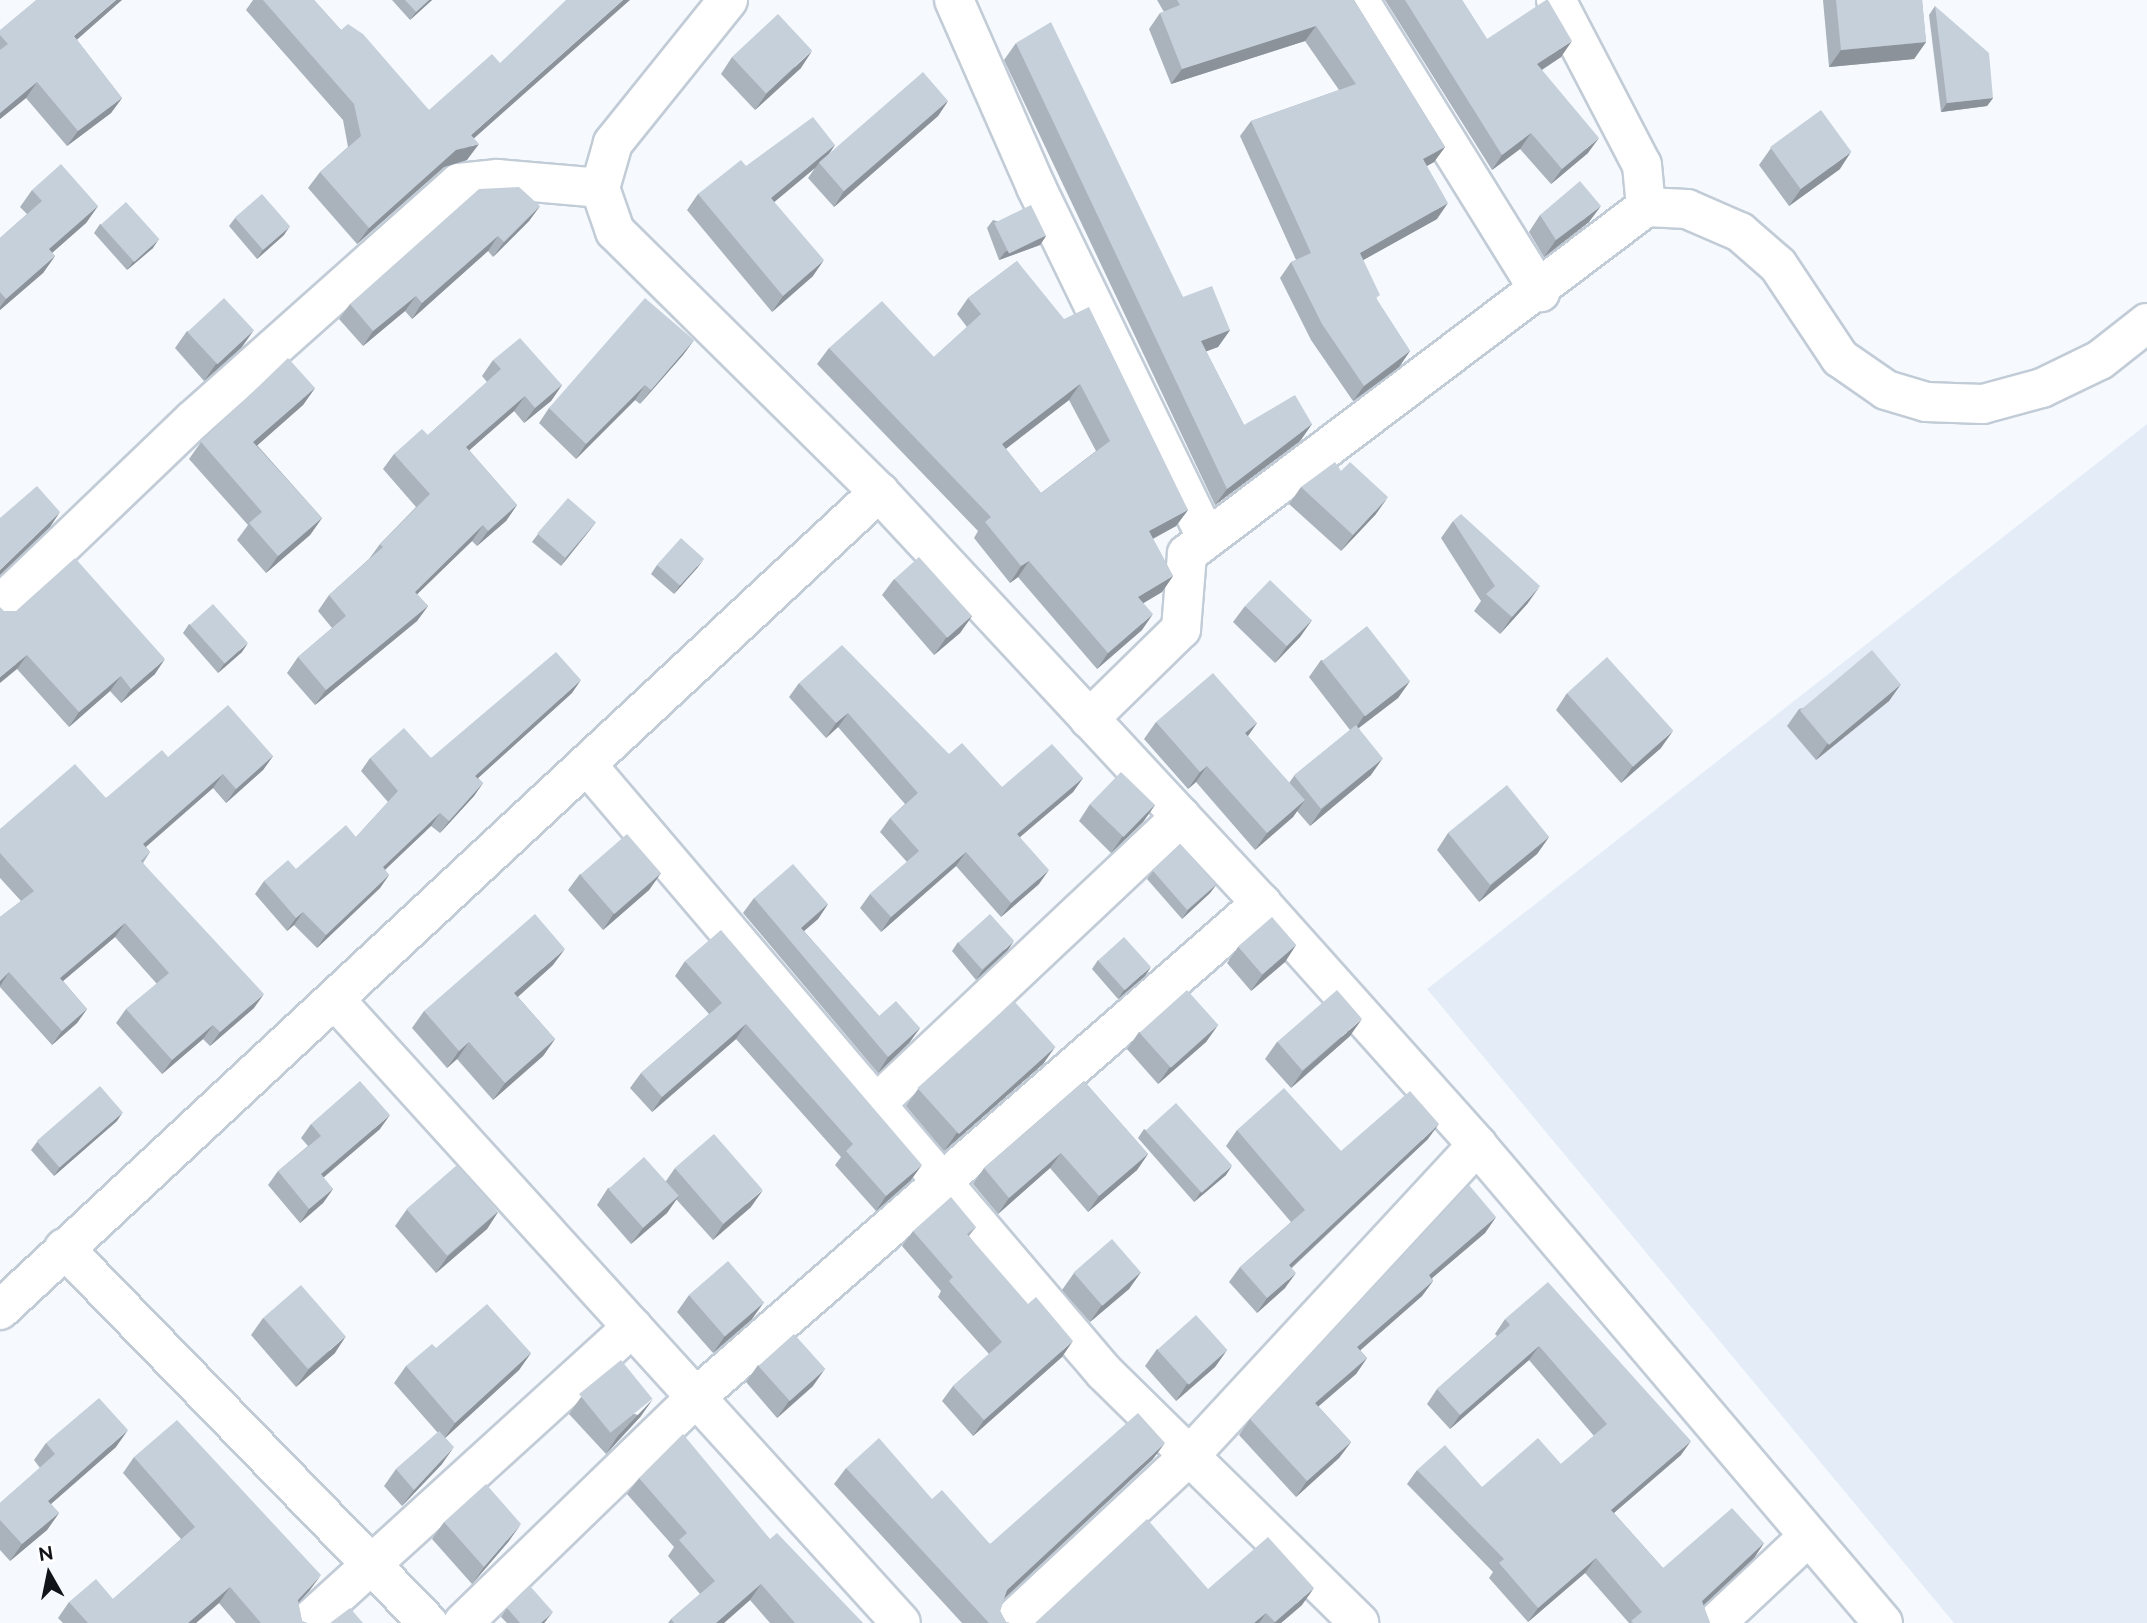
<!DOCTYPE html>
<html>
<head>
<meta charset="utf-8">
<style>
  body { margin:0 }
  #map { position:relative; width:2147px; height:1623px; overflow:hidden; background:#f6faff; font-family:Raleway,sans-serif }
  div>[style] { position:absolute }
  .built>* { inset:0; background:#e4edf7 }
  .roads { filter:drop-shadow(2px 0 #c2ccd7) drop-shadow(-2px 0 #c2ccd7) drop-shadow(0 2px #c2ccd7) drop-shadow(0 -2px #c2ccd7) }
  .minor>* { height:38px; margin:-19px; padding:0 19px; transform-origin:19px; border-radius:19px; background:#fff }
  .wall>* { inset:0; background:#aab3bc }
  .shaded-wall>* { inset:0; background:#8b9299 }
  .building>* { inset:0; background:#c6d0db; transform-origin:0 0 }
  span { translate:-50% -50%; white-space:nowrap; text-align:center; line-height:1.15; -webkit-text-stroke:5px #fff; paint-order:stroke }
  .north { position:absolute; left:14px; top:1539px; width:70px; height:70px; -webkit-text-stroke:5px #fff; paint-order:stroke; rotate:351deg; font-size:19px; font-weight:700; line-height:28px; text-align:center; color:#111519 }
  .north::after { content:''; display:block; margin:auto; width:24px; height:32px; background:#111519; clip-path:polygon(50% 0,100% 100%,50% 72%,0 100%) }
</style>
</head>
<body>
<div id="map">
  <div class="built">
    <div style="clip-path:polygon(2147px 424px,2147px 1623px,1954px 1623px,1427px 989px)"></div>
  </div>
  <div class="roads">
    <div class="minor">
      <div style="left:728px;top:0;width:184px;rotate:128.8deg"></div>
      <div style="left:613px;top:143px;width:47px;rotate:106.1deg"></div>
      <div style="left:600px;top:188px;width:46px;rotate:70.8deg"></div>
      <div style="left:615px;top:231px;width:371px;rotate:44.7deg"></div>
      <div style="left:879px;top:492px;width:561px;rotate:47.09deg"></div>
      <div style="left:1261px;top:903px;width:324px;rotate:48.2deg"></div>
      <div style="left:1477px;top:1145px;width:627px;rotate:49.66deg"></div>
      <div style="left:954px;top:0;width:204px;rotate:66.3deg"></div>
      <div style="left:1036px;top:187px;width:391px;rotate:64.1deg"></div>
      <div style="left:1359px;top:0;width:344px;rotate:58.2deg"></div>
      <div style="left:1556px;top:0;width:186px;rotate:62.5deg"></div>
      <div style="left:1642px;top:165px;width:42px;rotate:84.6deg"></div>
      <div style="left:0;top:605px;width:267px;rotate:-43.8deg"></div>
      <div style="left:193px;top:420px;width:356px;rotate:-41.7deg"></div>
      <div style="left:459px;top:183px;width:39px;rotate:-6deg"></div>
      <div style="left:498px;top:179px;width:102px;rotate:5deg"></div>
      <div style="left:1089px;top:719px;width:129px;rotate:-44.4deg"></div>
      <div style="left:1181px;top:629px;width:75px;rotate:-85.4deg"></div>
      <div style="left:1187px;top:554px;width:575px;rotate:-37.09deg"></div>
      <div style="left:1646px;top:207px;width:41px;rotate:2.8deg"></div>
      <div style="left:1687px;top:209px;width:58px;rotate:23.5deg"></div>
      <div style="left:1740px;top:232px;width:50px;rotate:41deg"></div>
      <div style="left:1778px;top:265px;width:112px;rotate:56.3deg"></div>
      <div style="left:1840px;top:358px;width:56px;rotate:34.8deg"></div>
      <div style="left:1886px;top:390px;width:42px;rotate:16.7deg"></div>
      <div style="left:1926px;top:402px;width:57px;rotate:2deg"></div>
      <div style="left:1983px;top:404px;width:61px;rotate:-15.2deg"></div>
      <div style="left:2042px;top:388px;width:64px;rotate:-25.8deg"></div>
      <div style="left:2100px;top:360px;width:60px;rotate:-38.2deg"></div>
      <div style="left:587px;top:765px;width:797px;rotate:49.58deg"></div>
      <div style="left:1104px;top:1372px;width:358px;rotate:44.5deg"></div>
      <div style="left:336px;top:1001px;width:840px;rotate:47.75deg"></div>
      <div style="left:874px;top:1106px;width:422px;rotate:-43.3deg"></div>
      <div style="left:64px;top:1248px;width:523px;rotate:45.85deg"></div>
      <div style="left:0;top:1310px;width:1201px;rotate:-42.94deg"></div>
      <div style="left:307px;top:1623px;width:440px;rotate:-42.3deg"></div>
      <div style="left:463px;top:1623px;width:325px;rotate:-44.1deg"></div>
      <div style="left:696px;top:1397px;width:751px;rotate:-41.16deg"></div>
      <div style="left:1010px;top:1623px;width:249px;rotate:-43deg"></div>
      <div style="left:1192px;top:1453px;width:420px;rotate:-47.2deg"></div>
      <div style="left:1716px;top:1623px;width:127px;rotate:-43.1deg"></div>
    </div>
  </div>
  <div class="wall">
    <div style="clip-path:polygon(253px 0,314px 0,341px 30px,429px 110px,474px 138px,467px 160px,444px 167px,357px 244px,308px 188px,320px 172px,348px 147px,343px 120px,246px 10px)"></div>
    <div style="clip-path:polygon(392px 0,432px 0,410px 20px)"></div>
    <div style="clip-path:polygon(1157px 0,1354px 0,1445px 147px,1434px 162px,1427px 166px,1437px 219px,1363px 260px,1377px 300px,1410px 351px,1399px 367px,1353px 401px,1311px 340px,1280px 278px,1291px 262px,1296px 260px,1240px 136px,1251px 121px,1339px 90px,1305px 41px,1171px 84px,1149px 29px,1160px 13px,1164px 12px)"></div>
    <div style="clip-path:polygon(1385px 0,1462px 0,1487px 39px,1561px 57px,1542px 70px,1588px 153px,1551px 184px,1520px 149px,1492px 170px)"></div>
    <div style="clip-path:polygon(1823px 0,1922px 0,1926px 42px,1914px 59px,1829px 67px)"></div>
    <div style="clip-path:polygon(1935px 6px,1993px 98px,1987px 106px,1941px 112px,1929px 15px)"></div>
    <div style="clip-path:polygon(0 30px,77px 40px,122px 98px,111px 113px,67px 146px,26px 98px,0 119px)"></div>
    <div style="clip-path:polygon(1016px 43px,1183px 297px,1230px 330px,1218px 347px,1206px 351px,1244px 425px,1312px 424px,1300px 441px,1215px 505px,1004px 60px)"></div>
    <div style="clip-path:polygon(732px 57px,801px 68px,755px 110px,721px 74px)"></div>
    <div style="clip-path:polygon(948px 101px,938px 116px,834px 207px,808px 178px,815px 168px,774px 202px,813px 276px,772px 312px,687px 210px,698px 194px,746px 166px,835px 145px,829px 154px)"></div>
    <div style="clip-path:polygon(1771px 148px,1840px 169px,1789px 206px,1759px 165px)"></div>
    <div style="clip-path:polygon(32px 190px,98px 206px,86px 223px,52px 253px,55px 256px,43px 273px,0 310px,0 238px,27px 214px,20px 207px)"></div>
    <div style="clip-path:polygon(540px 206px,529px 221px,493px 257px,488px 251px,412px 319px,405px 311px,363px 346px,339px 319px,350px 304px)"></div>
    <div style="clip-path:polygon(1540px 215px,1589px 222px,1544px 257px,1529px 232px)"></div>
    <div style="clip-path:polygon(235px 218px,284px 235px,257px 259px,229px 226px)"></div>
    <div style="clip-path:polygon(993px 220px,1046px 236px,1040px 245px,999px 260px,987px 228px)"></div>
    <div style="clip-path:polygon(100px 224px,153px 248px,127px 270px,94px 233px)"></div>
    <div style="clip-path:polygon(evenodd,1017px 261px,1188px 510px,1176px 526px,1153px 539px,1173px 576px,1162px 592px,1143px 603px,1142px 630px,1097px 669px,1018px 577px,1010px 583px,974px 538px,978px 531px,817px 364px,829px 348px,934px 357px,967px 327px,957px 314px,968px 298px,1017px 261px,1069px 400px,1096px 451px,1041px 493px,1006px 449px,1069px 400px)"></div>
    <div style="clip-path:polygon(187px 331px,242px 347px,204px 381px,175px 348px)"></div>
    <div style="clip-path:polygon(694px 340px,683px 355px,640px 404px,635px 400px,576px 459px,539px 423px,549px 408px)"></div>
    <div style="clip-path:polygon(493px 360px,562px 385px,551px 401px,524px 423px,514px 411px,469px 450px,517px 505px,506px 521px,477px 546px,472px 541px,417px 594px,428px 606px,417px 621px,315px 705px,287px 673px,298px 657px,332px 628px,318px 611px,329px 595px,369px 559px,380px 544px,416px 507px,383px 469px,394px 454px,428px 435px,487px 382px,482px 376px)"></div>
    <div style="clip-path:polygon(315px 388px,303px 405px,257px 445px,322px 518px,310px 535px,266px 573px,237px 540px,248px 525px,189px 459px,201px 442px)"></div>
    <div style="clip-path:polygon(1341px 471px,1376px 514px,1341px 551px,1289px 504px,1301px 487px)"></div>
    <div style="clip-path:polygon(1453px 521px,1528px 603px,1500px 634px,1474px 611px,1481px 601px,1441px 538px)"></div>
    <div style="clip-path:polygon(596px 522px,561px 566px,532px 542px,538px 534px)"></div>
    <div style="clip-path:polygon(657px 565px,698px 567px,674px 594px,651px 574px)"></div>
    <div style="clip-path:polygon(894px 579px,972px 616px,960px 633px,934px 655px,882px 595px)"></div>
    <div style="clip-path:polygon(1245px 606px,1312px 620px,1300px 637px,1275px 663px,1233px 622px)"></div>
    <div style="clip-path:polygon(4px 611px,155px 674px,121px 703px,110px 691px,69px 727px,17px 669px)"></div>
    <div style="clip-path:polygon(189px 624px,242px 652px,218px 673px,183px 633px)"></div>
    <div style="clip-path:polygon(1321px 660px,1410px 681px,1398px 698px,1359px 728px,1371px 775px,1310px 826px,1297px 811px,1293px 817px,1255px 850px,1196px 782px,1188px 789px,1144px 739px,1156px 722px,1257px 723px,1248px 736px,1289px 783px,1294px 776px,1350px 730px,1309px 677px)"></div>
    <div style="clip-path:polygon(799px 683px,949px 754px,1002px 787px,1083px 778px,1073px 792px,1020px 837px,1039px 884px,1001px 917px,956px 866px,881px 932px,860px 908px,870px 894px,907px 862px,880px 832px,890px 818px,905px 804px,838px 727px,826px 738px,789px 697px)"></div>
    <div style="clip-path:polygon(1901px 684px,1889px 701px,1816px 760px,1787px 726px,1799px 709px)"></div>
    <div style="clip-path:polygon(572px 693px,478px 778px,483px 783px,474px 796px,440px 833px,431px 826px,385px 870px,389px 875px,380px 888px,317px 948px,294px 925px,287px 931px,255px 894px,264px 881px,296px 869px,356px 837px,388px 802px,361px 771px,370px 758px,431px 758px)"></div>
    <div style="clip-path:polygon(1567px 693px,1661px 748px,1621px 783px,1556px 710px)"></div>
    <div style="clip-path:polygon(273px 756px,263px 770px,226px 803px,213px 788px,146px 847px,150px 852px,143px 863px,254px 1008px,210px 1046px,203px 1039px,162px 1074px,116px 1023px,126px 1009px,157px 984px,115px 937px,63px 981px,87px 1009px,77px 1023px,52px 1045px,0 987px,0 917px,21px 901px,0 878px,0 829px,106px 798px,168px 757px)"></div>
    <div style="clip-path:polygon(1090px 804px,1155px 805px,1143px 822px,1111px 853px,1079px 821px)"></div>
    <div style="clip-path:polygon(1448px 833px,1549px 837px,1537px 854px,1479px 902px,1437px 850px)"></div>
    <div style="clip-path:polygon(1153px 871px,1216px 885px,1210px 893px,1182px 919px,1147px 879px)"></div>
    <div style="clip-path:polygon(661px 873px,649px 890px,603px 930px,568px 890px,580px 874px)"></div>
    <div style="clip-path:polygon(754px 898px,828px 904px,818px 919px,804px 931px,879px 1016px,920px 1028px,909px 1043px,878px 1073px,743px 913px)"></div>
    <div style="clip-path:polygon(958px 942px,1008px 950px,976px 980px,952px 951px)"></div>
    <div style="clip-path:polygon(1296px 945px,1285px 962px,1251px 991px,1227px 963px,1238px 947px)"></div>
    <div style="clip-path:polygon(1098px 960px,1145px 976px,1118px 999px,1092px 969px)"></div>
    <div style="clip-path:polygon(685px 961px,911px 1180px,876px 1211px,835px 1165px,841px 1157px,736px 1039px,652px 1112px,630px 1088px,641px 1073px,709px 1014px,675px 976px)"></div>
    <div style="clip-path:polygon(553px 965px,518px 997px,555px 1039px,543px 1056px,493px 1100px,457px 1059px,447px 1068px,412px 1028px,424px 1011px)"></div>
    <div style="clip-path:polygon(1218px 1025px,1206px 1042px,1158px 1084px,1127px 1049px,1139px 1032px)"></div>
    <div style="clip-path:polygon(1350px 1036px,1291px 1088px,1265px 1059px,1277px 1042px)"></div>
    <div style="clip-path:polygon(1055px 1047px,1043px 1064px,944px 1151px,906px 1106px,918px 1089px)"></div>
    <div style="clip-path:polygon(1084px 1081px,1148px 1154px,1137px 1170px,1088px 1212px,1050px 1168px,998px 1214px,973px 1184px,984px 1168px)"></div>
    <div style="clip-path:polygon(117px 1121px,54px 1176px,31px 1150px,37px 1142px)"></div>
    <div style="clip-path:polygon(311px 1124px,380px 1129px,323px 1178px,333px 1189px,323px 1203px,300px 1223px,268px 1185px,278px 1171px,308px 1146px,301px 1138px)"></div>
    <div style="clip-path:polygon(1144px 1129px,1226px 1175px,1194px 1202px,1138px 1138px)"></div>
    <div style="clip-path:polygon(1237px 1130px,1341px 1151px,1428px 1139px,1292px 1268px,1285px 1288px,1257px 1313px,1229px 1282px,1240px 1267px,1291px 1222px,1226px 1146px)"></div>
    <div style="clip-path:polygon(675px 1168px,751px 1207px,713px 1240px,676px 1199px,667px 1213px,631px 1244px,597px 1205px,608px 1188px,666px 1181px)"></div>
    <div style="clip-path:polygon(407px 1209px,498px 1212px,487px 1229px,436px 1273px,395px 1226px)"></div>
    <div style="clip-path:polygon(1496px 1217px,1485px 1233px,1432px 1278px,1433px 1281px,1422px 1296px,1360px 1350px,1367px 1358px,1356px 1374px,1318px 1406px,1351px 1442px,1339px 1458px,1296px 1497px,1239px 1435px,1250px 1419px)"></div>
    <div style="clip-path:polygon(976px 1227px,969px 1236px,1062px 1357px,973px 1436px,942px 1401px,953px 1386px,989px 1354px,938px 1297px,941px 1291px,902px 1246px,913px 1231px)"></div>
    <div style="clip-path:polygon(1141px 1272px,1129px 1289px,1090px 1322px,1062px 1290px,1074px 1273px)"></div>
    <div style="clip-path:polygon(689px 1295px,764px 1302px,752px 1319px,713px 1353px,677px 1312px)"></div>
    <div style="clip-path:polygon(263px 1318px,335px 1353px,296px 1387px,251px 1335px)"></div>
    <div style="clip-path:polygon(1505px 1319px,1681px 1455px,1614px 1513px,1663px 1568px,1764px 1543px,1754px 1558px,1703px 1605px,1710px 1623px,1629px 1623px,1585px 1573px,1528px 1622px,1489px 1578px,1493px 1572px,1407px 1484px,1417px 1470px,1482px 1487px,1561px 1464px,1594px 1436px,1529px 1360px,1450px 1429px,1427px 1404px,1437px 1389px,1497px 1336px,1495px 1334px)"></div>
    <div style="clip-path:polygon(436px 1348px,531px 1353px,519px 1370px,445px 1438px,442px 1464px,402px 1506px,384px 1486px,396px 1469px,438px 1433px,394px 1383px,406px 1366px)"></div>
    <div style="clip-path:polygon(1157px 1349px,1227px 1350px,1215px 1367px,1176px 1401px,1145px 1366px)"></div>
    <div style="clip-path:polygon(758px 1365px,813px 1386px,777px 1418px,746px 1382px)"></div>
    <div style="clip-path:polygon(581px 1397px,641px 1416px,606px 1454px,569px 1414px)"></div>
    <div style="clip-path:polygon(46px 1443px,116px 1447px,51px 1504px,59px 1513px,47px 1530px,10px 1561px,0 1550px,0 1503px,40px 1468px,34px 1460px)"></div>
    <div style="clip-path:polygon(134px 1457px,310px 1590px,298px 1603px,302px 1621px,307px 1623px,236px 1623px,219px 1603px,196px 1623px,63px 1623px,58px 1618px,69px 1602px,113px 1599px,181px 1539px,123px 1473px)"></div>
    <div style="clip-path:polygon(1153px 1459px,1004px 1599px,1000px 1611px,1006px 1622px,1010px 1623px,962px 1623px,834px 1484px,846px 1468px,932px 1499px,990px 1544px)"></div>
    <div style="clip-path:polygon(639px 1478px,770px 1539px,863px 1623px,770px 1623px,750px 1600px,724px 1623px,668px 1623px,671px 1619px,700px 1594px,668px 1556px,674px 1547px,627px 1494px)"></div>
    <div style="clip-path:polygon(444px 1522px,509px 1541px,472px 1584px,432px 1539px)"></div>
    <div style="clip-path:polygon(1208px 1589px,1302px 1605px,1281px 1623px,1035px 1623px)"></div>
    <div style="clip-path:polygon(507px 1608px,547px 1620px,544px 1623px,507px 1623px,501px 1617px)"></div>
  </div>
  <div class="shaded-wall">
    <div style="clip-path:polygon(116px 0,122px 0,63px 52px,74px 36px)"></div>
    <div style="clip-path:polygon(429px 0,432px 0,410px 20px,416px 12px)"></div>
    <div style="clip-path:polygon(623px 0,630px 0,462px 149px,479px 144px,467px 160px,444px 167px,357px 244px,369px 228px,471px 135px)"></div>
    <div style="clip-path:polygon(1316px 26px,1305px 41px,1171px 84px,1182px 69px)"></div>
    <div style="clip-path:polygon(1572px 41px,1561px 57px,1526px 80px,1537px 64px)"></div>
    <div style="clip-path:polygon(1926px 42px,1914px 59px,1829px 67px,1841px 50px)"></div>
    <div style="clip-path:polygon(812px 51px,801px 68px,755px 110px,767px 93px)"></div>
    <div style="clip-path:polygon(37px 82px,26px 98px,0 119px,0 113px)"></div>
    <div style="clip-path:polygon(122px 98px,111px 113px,67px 146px,78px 131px)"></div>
    <div style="clip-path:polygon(1993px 98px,1987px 106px,1941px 112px,1947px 103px)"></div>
    <div style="clip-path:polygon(948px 101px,938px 116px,834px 207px,844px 191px)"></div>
    <div style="clip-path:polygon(1531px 133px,1520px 149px,1492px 170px,1502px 155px)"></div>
    <div style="clip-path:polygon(1599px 138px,1588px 153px,1551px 184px,1562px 169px)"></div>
    <div style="clip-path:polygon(835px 145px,824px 161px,819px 163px,815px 168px,760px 214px,771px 198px)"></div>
    <div style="clip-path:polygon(1445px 147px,1434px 162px,1412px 174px,1423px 159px)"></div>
    <div style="clip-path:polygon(1851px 152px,1840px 169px,1789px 206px,1801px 189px)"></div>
    <div style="clip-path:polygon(1448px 203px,1437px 219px,1349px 268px,1360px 253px)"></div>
    <div style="clip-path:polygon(98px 206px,86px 223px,37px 266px,49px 249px)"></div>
    <div style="clip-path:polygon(540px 206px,529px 221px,493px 257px,504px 242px)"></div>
    <div style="clip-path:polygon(1601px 206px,1589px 222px,1544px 257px,1556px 240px)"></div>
    <div style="clip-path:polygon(290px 226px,284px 235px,257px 259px,263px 250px)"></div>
    <div style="clip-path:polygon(498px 236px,488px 251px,412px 319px,422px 303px)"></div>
    <div style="clip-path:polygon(1046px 236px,1040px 245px,999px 260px,1005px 252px)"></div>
    <div style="clip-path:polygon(159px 239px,153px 248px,127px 270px,133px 262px)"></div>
    <div style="clip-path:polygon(55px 256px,43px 273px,0 310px,0 307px,6px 299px)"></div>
    <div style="clip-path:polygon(824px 260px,813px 276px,772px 312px,783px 296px)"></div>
    <div style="clip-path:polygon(416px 296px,405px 311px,363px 346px,373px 331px)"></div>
    <div style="clip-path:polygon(254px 330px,242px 347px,204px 381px,216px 364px)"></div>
    <div style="clip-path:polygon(1230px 330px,1218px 347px,1189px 358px,1201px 341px)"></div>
    <div style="clip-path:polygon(694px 340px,683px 355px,640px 404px,651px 390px)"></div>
    <div style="clip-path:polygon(1410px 351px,1399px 367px,1353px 401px,1364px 386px)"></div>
    <div style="clip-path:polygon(1080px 384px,1069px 400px,991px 460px,1002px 444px)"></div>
    <div style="clip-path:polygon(562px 385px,551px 401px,524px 423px,535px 408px)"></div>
    <div style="clip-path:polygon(645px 385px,635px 400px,576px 459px,586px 444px)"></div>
    <div style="clip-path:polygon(315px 388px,303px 405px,242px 459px,253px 442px)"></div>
    <div style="clip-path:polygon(525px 396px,514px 411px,455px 463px,466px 447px)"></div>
    <div style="clip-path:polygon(1312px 424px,1300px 441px,1215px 505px,1227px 489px)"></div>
    <div style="clip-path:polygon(1388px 497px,1376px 514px,1341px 551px,1353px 535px)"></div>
    <div style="clip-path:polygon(517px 505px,506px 521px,477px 546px,488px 531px)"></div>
    <div style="clip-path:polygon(1188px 510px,1176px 526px,1137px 547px,1149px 531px)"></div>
    <div style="clip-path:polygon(60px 512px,50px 527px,0 575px,0 570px)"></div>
    <div style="clip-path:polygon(322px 518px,310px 535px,266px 573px,278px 556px)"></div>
    <div style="clip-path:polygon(596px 522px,590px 530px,561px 566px,567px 557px)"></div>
    <div style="clip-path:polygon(483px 525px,472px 541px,404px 607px,415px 592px)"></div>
    <div style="clip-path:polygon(704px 559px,698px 567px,674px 594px,680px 585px)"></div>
    <div style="clip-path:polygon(1029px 561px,1018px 577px,1010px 583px,1021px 566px)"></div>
    <div style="clip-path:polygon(1173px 576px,1162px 592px,1127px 613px,1138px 597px)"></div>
    <div style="clip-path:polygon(1540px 586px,1528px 603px,1500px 634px,1512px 617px)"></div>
    <div style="clip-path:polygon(428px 606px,417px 621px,315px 705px,326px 690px)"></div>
    <div style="clip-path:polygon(1153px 614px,1142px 630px,1097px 669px,1108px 653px)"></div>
    <div style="clip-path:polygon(972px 616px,960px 633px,934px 655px,946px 638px)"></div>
    <div style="clip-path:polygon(1312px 620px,1300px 637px,1275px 663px,1287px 646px)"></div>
    <div style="clip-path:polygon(248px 643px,242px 652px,218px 673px,224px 664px)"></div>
    <div style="clip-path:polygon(27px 655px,17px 669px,0 683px,0 677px)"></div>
    <div style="clip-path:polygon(165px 659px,155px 674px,121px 703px,131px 689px)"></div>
    <div style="clip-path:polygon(121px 676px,110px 691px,69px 727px,79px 712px)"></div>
    <div style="clip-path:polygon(581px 680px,572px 693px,466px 789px,475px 776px)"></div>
    <div style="clip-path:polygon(1410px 681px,1398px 698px,1352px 733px,1364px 716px)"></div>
    <div style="clip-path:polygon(1901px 684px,1889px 701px,1816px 760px,1828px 743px)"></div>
    <div style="clip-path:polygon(848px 713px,838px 727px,826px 738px,836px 723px)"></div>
    <div style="clip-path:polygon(1257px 723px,1245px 740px,1245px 733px)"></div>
    <div style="clip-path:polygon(1673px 731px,1661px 748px,1621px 783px,1633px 766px)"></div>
    <div style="clip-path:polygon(273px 756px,263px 770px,226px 803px,236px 789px)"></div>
    <div style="clip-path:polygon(1383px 758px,1371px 775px,1310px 826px,1322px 809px)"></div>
    <div style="clip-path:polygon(1207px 766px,1196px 782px,1188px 789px,1200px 772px)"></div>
    <div style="clip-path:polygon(223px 774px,213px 788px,133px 858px,143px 844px)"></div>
    <div style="clip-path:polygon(1083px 778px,1073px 792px,1007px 848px,1017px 834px)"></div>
    <div style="clip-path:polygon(483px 783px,474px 796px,440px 833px,449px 821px)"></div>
    <div style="clip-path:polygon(1305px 800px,1293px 817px,1255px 850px,1267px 833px)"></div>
    <div style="clip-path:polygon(1155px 805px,1143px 822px,1111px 853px,1123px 836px)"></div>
    <div style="clip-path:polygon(440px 813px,431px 826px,374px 880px,383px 867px)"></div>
    <div style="clip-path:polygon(1549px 837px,1537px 854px,1479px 902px,1491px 885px)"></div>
    <div style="clip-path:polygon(966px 852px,956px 866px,881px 932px,891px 917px)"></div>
    <div style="clip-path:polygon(1049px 870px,1039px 884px,1001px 917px,1011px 903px)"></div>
    <div style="clip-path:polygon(661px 873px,649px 890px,603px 930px,614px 913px)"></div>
    <div style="clip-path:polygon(389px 875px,380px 888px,317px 948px,326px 935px)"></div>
    <div style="clip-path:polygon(1216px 885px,1210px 893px,1182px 919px,1188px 910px)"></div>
    <div style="clip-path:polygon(828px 904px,818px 919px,790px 943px,801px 928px)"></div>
    <div style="clip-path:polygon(303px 912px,294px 925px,287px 931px,296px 918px)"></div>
    <div style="clip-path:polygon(125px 923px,115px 937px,50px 992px,60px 978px)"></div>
    <div style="clip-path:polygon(1014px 941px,1008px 950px,976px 980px,982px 971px)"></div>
    <div style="clip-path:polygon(1296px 945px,1285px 962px,1251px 991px,1263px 974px)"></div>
    <div style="clip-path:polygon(565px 949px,553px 965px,503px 1010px,514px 993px)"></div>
    <div style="clip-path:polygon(1151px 967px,1145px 976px,1118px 999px,1124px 990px)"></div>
    <div style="clip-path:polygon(9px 972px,0 986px,0 981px)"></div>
    <div style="clip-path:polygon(264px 994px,254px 1008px,210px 1046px,220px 1032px)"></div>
    <div style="clip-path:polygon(87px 1009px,77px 1023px,52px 1045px,62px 1031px)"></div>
    <div style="clip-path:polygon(1362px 1019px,1350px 1036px,1291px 1088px,1303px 1071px)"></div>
    <div style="clip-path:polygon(746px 1024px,736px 1039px,652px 1112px,662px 1097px)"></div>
    <div style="clip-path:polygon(213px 1025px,203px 1039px,162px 1074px,172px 1060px)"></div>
    <div style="clip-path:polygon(1218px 1025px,1206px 1042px,1158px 1084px,1170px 1067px)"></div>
    <div style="clip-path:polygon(920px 1028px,909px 1043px,878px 1073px,888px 1057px)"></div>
    <div style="clip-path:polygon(555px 1039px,543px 1056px,493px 1100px,505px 1083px)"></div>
    <div style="clip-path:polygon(469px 1042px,457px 1059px,447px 1068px,459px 1051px)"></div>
    <div style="clip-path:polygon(1055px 1047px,1043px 1064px,944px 1151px,956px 1134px)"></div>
    <div style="clip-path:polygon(123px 1112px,117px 1121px,54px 1176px,60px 1167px)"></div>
    <div style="clip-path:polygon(390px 1115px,380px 1129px,311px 1188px,321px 1174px)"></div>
    <div style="clip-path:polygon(1439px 1124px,1428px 1139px,1278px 1280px,1289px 1265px)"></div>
    <div style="clip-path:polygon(1061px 1153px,1050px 1168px,998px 1214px,1009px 1198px)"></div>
    <div style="clip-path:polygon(1148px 1154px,1137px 1170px,1088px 1212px,1099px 1196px)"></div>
    <div style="clip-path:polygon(922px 1165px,911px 1180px,876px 1211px,886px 1196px)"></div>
    <div style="clip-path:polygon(1232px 1166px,1226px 1175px,1194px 1202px,1200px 1193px)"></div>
    <div style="clip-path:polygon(333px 1189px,323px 1203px,300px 1223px,309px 1209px)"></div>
    <div style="clip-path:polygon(763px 1190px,751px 1207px,713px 1240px,724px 1223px)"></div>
    <div style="clip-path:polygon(679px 1196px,667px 1213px,631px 1244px,643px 1228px)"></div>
    <div style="clip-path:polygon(498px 1212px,487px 1229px,436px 1273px,448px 1256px)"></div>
    <div style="clip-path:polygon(1496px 1217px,1485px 1233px,1417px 1291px,1429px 1275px)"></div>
    <div style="clip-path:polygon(1141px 1272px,1129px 1289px,1090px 1322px,1102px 1305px)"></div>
    <div style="clip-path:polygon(1296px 1273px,1285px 1288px,1257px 1313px,1267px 1298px)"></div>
    <div style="clip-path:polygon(1433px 1281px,1422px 1296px,1346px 1363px,1357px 1347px)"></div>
    <div style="clip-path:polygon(764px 1302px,752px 1319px,713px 1353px,725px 1336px)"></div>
    <div style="clip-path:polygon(346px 1336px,335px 1353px,296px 1387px,308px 1370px)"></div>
    <div style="clip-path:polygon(1073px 1341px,1062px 1357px,973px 1436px,984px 1420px)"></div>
    <div style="clip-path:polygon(1539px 1346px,1529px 1360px,1450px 1429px,1460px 1415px)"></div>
    <div style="clip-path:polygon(1227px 1350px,1215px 1367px,1176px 1401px,1187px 1384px)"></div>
    <div style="clip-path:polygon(531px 1353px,519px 1370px,444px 1439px,455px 1423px)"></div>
    <div style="clip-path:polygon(1367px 1358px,1356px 1374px,1304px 1419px,1315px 1403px)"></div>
    <div style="clip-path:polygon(825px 1369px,813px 1386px,777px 1418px,789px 1401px)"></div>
    <div style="clip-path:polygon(653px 1399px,641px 1416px,606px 1454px,617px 1437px)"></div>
    <div style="clip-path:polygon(128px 1430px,116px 1447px,36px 1517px,48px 1501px)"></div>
    <div style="clip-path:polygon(1691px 1441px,1681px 1455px,1601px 1524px,1611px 1510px)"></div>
    <div style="clip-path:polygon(1351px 1442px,1339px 1458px,1296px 1497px,1307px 1481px)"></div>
    <div style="clip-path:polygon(1165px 1443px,1153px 1459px,995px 1607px,1007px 1590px)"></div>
    <div style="clip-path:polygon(454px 1447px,442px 1464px,402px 1506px,414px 1490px)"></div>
    <div style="clip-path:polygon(59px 1513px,47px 1530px,10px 1561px,22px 1544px)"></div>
    <div style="clip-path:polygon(521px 1524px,509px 1541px,472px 1584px,484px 1567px)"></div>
    <div style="clip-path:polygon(1764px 1543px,1754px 1558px,1692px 1616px,1702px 1601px)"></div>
    <div style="clip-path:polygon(1596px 1558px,1585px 1573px,1528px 1622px,1538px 1608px)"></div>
    <div style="clip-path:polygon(321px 1575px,310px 1590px,286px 1616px,298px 1600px)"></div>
    <div style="clip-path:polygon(761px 1584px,750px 1600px,724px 1623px,716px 1623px)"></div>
    <div style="clip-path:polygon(230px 1587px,219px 1603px,196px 1623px,188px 1623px)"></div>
    <div style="clip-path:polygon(1314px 1588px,1302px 1605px,1281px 1623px,1274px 1623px)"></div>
    <div style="clip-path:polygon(553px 1612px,544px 1623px,541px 1623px)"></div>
    <div style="clip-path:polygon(1266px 1613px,1259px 1623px,1254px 1623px)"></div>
  </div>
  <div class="building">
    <div style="clip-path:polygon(36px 0,116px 0,74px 36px,122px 98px,78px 131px,37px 82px,0 113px,0 50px,8px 44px,0 35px,0 30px)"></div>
    <div style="clip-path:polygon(263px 0,314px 0,341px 30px,348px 24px,363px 34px,429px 110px,492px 54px,500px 63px,566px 0,623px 0,471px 135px,479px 144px,456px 150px,369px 228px,320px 172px,361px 136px,354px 104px)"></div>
    <div style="clip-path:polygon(405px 0,429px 0,416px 12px)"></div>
    <div style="clip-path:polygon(1177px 0,1354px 0,1445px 147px,1423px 159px,1448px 203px,1360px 253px,1380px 295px,1376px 298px,1410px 351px,1364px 386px,1322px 324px,1291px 262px,1311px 253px,1251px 121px,1356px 84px,1316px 26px,1182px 69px,1160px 13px,1180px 5px)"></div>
    <div style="clip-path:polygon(1405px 0,1462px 0,1487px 39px,1546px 0,1548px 0,1572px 41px,1537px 64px,1599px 138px,1562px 169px,1531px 133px,1502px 155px)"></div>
    <div style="clip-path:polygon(1836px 0,1922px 0,1926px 42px,1841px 50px)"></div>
    <div style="clip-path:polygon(1935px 6px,1989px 53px,1993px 98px,1947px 103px)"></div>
    <div style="left:778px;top:14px;width:50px;height:63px;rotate:47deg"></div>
    <div style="clip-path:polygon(1051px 22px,1183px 297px,1212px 286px,1230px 330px,1201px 341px,1244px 425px,1295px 395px,1312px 424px,1227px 489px,1016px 43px)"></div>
    <div style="left:923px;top:72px;width:38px;height:138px;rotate:49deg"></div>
    <div style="left:1821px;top:110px;width:52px;height:63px;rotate:54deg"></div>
    <div style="clip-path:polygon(813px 117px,835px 145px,771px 198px,824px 260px,783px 296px,698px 194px,741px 160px,746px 166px)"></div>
    <div style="clip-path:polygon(61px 164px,98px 206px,49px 249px,55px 256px,6px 299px,0 292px,0 238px,42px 201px,32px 190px)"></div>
    <div style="clip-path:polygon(1580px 181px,1601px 206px,1556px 240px,1540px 215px)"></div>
    <div style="clip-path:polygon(519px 187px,540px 206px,504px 242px,498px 236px,422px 303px,416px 296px,373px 331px,350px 304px,479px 189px)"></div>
    <div style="left:262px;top:194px;width:43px;height:36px;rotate:49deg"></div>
    <div style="left:126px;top:202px;width:50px;height:34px;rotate:48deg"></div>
    <div style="left:1031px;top:205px;width:34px;height:41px;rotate:64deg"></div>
    <div style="clip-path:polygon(evenodd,1017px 261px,1064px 319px,1089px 307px,1188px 510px,1149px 531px,1173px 576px,1138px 597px,1153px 614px,1108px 653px,1029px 561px,1021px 566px,985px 522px,991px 517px,829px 348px,882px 301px,934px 357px,981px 314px,968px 298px,1017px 261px,1080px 384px,1110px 441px,1041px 493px,1002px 444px,1080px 384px)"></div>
    <div style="left:224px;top:298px;width:44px;height:50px;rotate:47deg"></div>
    <div style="clip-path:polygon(645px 298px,694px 340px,651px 390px,645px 385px,586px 444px,549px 408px)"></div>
    <div style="clip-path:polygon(520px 338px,562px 385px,535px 408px,525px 396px,466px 447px,517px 505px,488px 531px,483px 525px,415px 592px,428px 606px,326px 690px,298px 657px,346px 616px,329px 595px,383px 547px,380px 544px,430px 494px,394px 454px,422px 429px,428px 435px,501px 369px,493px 360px)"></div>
    <div style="clip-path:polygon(288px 358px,315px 388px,253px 442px,322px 518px,278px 556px,249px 523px,262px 512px,201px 442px)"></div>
    <div style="clip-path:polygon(1335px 462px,1341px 471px,1350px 462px,1388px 497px,1353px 535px,1301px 487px)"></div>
    <div style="clip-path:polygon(37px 486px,60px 512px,0 570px,0 518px)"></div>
    <div style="left:568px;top:498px;width:37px;height:47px;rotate:41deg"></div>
    <div style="clip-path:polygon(1461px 514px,1540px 586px,1512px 617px,1486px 594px,1495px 586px,1453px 521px)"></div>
    <div style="left:681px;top:538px;width:31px;height:36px;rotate:42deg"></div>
    <div style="left:919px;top:557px;width:79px;height:33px;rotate:48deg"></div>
    <div style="clip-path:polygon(75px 558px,165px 659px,131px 689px,121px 676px,79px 712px,27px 655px,0 677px,0 607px,4px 611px,16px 611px)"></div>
    <div style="left:1270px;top:580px;width:58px;height:36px;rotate:44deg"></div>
    <div style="left:213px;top:604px;width:52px;height:31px;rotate:48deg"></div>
    <div style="left:1367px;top:626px;width:70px;height:57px;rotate:52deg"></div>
    <div style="clip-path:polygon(842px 645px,949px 754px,962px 743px,1002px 787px,1052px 744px,1083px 778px,1017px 834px,1049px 870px,1011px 903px,966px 852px,891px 917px,870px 894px,919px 851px,890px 818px,918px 793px,848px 713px,836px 723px,799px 683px)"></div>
    <div style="left:1872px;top:650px;width:45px;height:94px;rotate:50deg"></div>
    <div style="clip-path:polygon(556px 652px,581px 680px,475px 776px,483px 783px,449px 821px,440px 813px,383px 867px,389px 875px,326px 935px,303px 912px,296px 918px,264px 881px,288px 860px,296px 869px,346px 825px,356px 837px,398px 791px,370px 758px,404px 728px,431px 758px)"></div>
    <div style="left:1607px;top:657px;width:99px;height:54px;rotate:48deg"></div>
    <div style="clip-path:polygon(1213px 673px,1257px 723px,1245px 733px,1305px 800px,1267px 833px,1207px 766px,1200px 772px,1156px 722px)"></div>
    <div style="clip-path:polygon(228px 705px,273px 756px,236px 789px,223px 774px,143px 844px,150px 852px,141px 861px,264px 994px,220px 1032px,213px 1025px,172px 1060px,126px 1009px,169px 973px,125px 923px,60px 978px,87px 1009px,62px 1031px,9px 972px,0 981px,0 917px,34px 891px,0 853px,0 829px,75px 764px,106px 798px,162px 750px,168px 757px)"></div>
    <div style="left:1356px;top:725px;width:43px;height:80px;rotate:51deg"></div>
    <div style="left:1121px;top:772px;width:47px;height:45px;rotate:44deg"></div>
    <div style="left:1507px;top:785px;width:67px;height:76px;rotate:51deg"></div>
    <div style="left:627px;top:834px;width:52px;height:62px;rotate:49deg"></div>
    <div style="left:1181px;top:845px;width:53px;height:38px;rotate:49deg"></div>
    <div style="clip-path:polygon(793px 864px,828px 904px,801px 928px,879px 1016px,896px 1001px,920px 1028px,888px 1057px,754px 898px)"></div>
    <div style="clip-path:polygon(535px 914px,565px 949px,514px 993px,555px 1039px,505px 1083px,469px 1042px,459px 1051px,424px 1011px)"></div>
    <div style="left:990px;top:914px;width:36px;height:43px;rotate:48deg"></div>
    <div style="left:1272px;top:917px;width:37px;height:45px;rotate:49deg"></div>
    <div style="clip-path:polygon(721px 930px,922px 1165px,886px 1196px,846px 1151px,853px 1144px,746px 1024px,662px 1097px,641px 1073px,722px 1003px,685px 961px)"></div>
    <div style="left:1124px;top:937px;width:40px;height:35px;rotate:48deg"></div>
    <div style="left:1187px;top:990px;width:47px;height:64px;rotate:48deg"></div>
    <div style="left:1337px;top:990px;width:38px;height:79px;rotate:49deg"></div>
    <div style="left:1014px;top:1001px;width:62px;height:130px;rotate:48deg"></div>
    <div style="clip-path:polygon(360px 1081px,390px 1115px,321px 1174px,333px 1189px,309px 1209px,278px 1171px,321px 1136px,311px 1124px)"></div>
    <div style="clip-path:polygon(1084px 1081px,1148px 1154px,1099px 1196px,1061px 1153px,1009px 1198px,984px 1168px)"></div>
    <div style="left:100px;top:1086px;width:35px;height:84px;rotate:49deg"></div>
    <div style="clip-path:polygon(1284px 1088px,1341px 1151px,1410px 1091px,1439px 1124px,1289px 1265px,1296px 1273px,1267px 1298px,1240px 1267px,1305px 1210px,1237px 1130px)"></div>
    <div style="left:1176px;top:1103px;width:84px;height:41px;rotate:48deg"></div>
    <div style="left:714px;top:1134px;width:74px;height:52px;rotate:49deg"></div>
    <div style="left:644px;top:1157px;width:52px;height:48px;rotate:48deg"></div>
    <div style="left:457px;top:1165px;width:62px;height:67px;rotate:49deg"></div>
    <div style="clip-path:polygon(1469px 1185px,1496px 1217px,1429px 1275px,1433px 1281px,1357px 1347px,1367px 1358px,1315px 1403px,1351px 1442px,1307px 1481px,1250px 1419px)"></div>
    <div style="clip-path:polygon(951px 1197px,976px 1227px,967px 1234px,1028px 1304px,1036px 1297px,1073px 1341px,984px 1420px,953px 1386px,1002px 1342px,949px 1281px,953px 1277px,913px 1231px)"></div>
    <div style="left:1112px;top:1239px;width:44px;height:51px;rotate:49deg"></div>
    <div style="left:728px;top:1261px;width:55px;height:52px;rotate:49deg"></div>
    <div style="clip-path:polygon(1548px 1282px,1691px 1441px,1611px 1510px,1663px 1568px,1732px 1508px,1764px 1543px,1702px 1601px,1710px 1623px,1633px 1623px,1631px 1621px,1642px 1612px,1596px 1558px,1538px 1608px,1499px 1563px,1504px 1559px,1417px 1470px,1445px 1445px,1482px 1487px,1538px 1438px,1561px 1464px,1607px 1424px,1539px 1346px,1460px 1415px,1437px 1389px,1510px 1325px,1505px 1319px)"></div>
    <div style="left:301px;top:1285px;width:68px;height:50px;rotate:49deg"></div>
    <div style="clip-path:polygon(487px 1304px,531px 1353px,455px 1423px,406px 1366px,432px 1344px,436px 1348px)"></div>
    <div style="left:1196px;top:1315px;width:47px;height:52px;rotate:48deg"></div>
    <div style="left:794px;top:1334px;width:47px;height:48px;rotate:48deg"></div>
    <div style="left:621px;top:1360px;width:50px;height:54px;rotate:51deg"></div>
    <div style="clip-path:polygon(99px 1398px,128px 1430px,48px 1501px,59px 1513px,22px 1544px,0 1520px,0 1503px,55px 1454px,46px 1443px)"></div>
    <div style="clip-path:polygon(1138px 1413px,1165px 1443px,1007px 1590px,1000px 1611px,1006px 1622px,1010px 1623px,989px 1623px,846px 1468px,879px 1438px,932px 1499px,942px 1490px,990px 1544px)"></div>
    <div style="clip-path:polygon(177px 1420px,321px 1575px,298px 1600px,302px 1621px,307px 1623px,261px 1623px,230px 1587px,188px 1623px,88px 1623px,69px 1602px,96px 1579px,113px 1599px,195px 1527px,134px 1457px)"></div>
    <div style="clip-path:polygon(439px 1431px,454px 1447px,414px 1490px,396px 1469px)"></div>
    <div style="clip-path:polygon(683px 1434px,770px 1539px,777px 1533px,863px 1623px,795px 1623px,761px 1584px,716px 1623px,674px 1623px,671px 1619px,715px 1581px,679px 1540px,687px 1533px,639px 1478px)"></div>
    <div style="clip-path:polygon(486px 1484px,521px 1524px,484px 1567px,444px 1522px)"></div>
    <div style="clip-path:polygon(1147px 1519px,1208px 1589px,1268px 1537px,1314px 1588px,1275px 1622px,1266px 1613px,1254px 1623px,1035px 1623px)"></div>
    <div style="clip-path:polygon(530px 1586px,553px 1612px,541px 1623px,520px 1623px,507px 1608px)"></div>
    <div style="clip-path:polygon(350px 1608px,363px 1623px,330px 1623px)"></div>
  </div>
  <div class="north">N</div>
</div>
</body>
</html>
